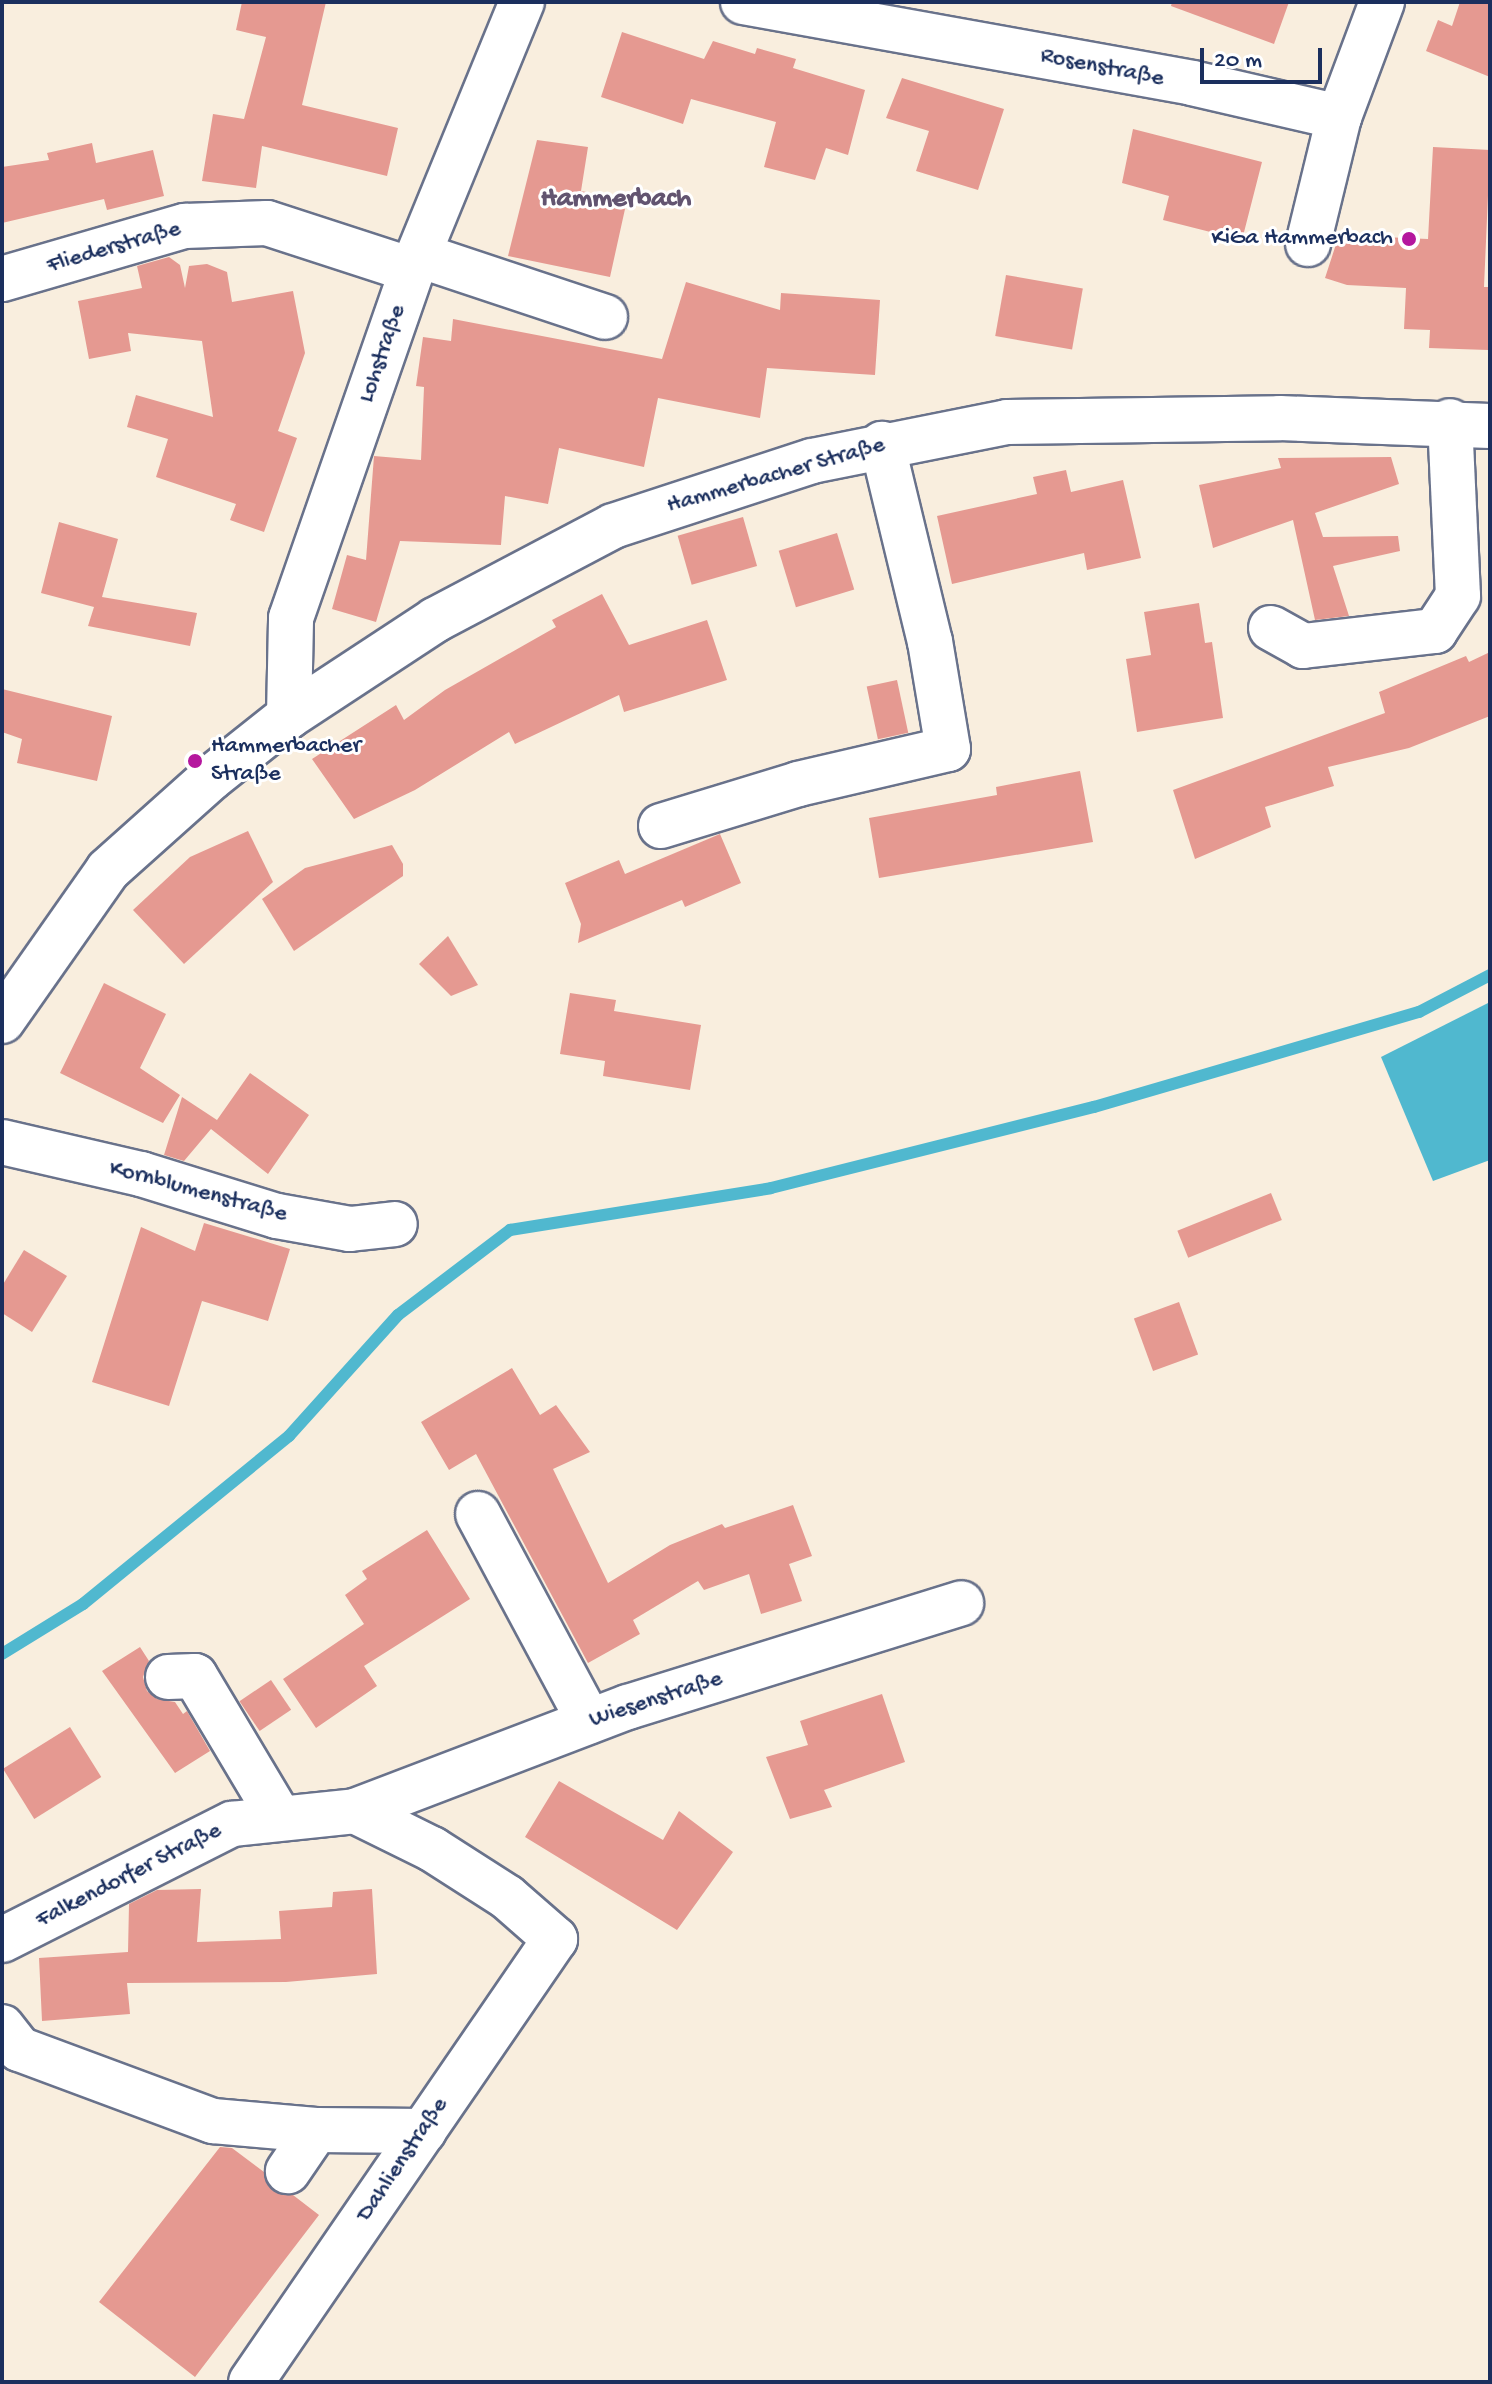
<!DOCTYPE html>
<html>
<head>
<meta charset="utf-8">
<style>
  body { margin:0 }
  #map { position:relative; width:1492px; height:2384px; overflow:hidden; background:#f9eede; font-family:"Gochi Hand",sans-serif }
  div>[style] { position:absolute }
  .water>* { inset:0; background:#50b8cf }
  .stream>* { height:12px; margin:-6px; padding:0 6px; transform-origin:6px; border-radius:6px; background:#50b8cf }
  .building>* { inset:0; background:#e59991; transform-origin:0 0 }
  .roads { filter:drop-shadow(2px 0 #69728b) drop-shadow(-2px 0 #69728b) drop-shadow(0 2px #69728b) drop-shadow(0 -2px #69728b) }
  .minor>* { height:44px; margin:-22px; padding:0 22px; transform-origin:22px; border-radius:22px; background:#fff }
  .major>* { height:44px; margin:-22px; padding:0 22px; transform-origin:22px; border-radius:22px; background:#fff }
  .dots>* { width:22px; height:22px; translate:-50% -50%; box-sizing:border-box; border:4px solid #fff; border-radius:50% }
  span { translate:-50% -50%; white-space:nowrap; text-align:center; line-height:1.15; -webkit-text-stroke:6px #fff; paint-order:stroke }
  .street-label { font-size:24px; color:#1b2f5e }
  .poi-label { font-size:24px; color:#1b2f5e }
  .right { translate:-100% -50%; text-align:right }
  .left { translate:0 -50%; text-align:left }
  .quarter-label { font-size:28px; color:#625470; font-weight:700 }
  .frame { position:absolute; inset:0; border:4px solid #1b2f5e; pointer-events:none }
  .scale { position:absolute; left:1200px; top:48px; width:122px; height:36px; box-sizing:border-box; border:4px solid #1b2f5e; border-top:0; padding-left:10px; font-size:24px; line-height:28px; white-space:nowrap; color:#1b2f5e; -webkit-text-stroke:6px #fff; paint-order:stroke }
</style>
</head>
<body>
<div id="map">
  <div class="water">
    <div style="clip-path:polygon(1490px 1002px,1490px 1160px,1433px 1181px,1381px 1057px)"></div>
  </div>
  <div class="stream">
    <div style="left:2px;top:1654px;width:95px;rotate:-31.7deg"></div>
    <div style="left:83px;top:1604px;width:266px;rotate:-39.2deg"></div>
    <div style="left:289px;top:1436px;width:163px;rotate:-48deg"></div>
    <div style="left:398px;top:1315px;width:141px;rotate:-37.2deg"></div>
    <div style="left:510px;top:1230px;width:264px;rotate:-9.1deg"></div>
    <div style="left:771px;top:1188px;width:333px;rotate:-14.1deg"></div>
    <div style="left:1094px;top:1107px;width:339px;rotate:-16.3deg"></div>
    <div style="left:1419px;top:1012px;width:80px;rotate:-27.5deg"></div>
  </div>
  <div class="building">
    <div style="clip-path:polygon(242px 2px,326px 2px,302px 105px,398px 128px,387px 176px,262px 146px,256px 188px,202px 181px,213px 114px,244px 119px,266px 37px,236px 30px)"></div>
    <div style="clip-path:polygon(1172px 2px,1289px 2px,1274px 44px,1171px 6px)"></div>
    <div style="clip-path:polygon(1460px 2px,1490px 2px,1490px 77px,1426px 51px,1438px 20px,1452px 26px)"></div>
    <div style="clip-path:polygon(622px 32px,704px 59px,713px 41px,755px 54px,757px 48px,796px 59px,793px 68px,865px 90px,848px 155px,826px 148px,815px 180px,764px 167px,776px 122px,691px 99px,683px 124px,601px 97px)"></div>
    <div style="clip-path:polygon(902px 78px,1004px 109px,978px 190px,916px 171px,929px 131px,886px 118px)"></div>
    <div style="clip-path:polygon(1133px 129px,1262px 162px,1242px 240px,1163px 220px,1169px 196px,1122px 183px)"></div>
    <div style="clip-path:polygon(537px 140px,588px 147px,581px 191px,627px 200px,610px 277px,508px 256px)"></div>
    <div style="clip-path:polygon(92px 143px,96px 163px,153px 150px,164px 196px,107px 210px,104px 199px,2px 223px,2px 167px,49px 160px,47px 153px)"></div>
    <div style="clip-path:polygon(1433px 147px,1490px 150px,1484px 287px,1490px 287px,1488px 350px,1429px 348px,1430px 330px,1404px 329px,1406px 288px,1347px 285px,1325px 278px,1339px 235px,1428px 239px)"></div>
    <div style="clip-path:polygon(169px 257px,180px 265px,185px 288px,189px 266px,207px 264px,227px 272px,232px 302px,293px 291px,305px 353px,278px 431px,297px 438px,264px 532px,230px 520px,236px 504px,156px 477px,168px 439px,127px 427px,136px 395px,213px 417px,202px 341px,128px 333px,131px 351px,89px 359px,78px 301px,142px 288px,137px 266px)"></div>
    <div style="left:1006px;top:275px;width:78px;height:62px;rotate:10deg"></div>
    <div style="clip-path:polygon(686px 282px,780px 310px,781px 293px,880px 300px,875px 375px,767px 368px,760px 418px,658px 398px,644px 467px,559px 448px,548px 504px,505px 496px,501px 545px,400px 541px,376px 622px,332px 609px,347px 555px,366px 560px,374px 456px,421px 460px,424px 387px,416px 386px,423px 337px,451px 341px,453px 319px,662px 359px)"></div>
    <div style="clip-path:polygon(1391px 457px,1399px 484px,1315px 513px,1323px 537px,1398px 536px,1400px 551px,1333px 566px,1349px 616px,1315px 620px,1293px 520px,1213px 548px,1199px 485px,1281px 468px,1278px 458px)"></div>
    <div style="clip-path:polygon(1066px 470px,1071px 492px,1123px 480px,1141px 558px,1087px 570px,1084px 553px,952px 584px,937px 516px,1037px 494px,1033px 477px)"></div>
    <div style="left:743px;top:517px;width:51px;height:68px;rotate:74deg"></div>
    <div style="clip-path:polygon(59px 522px,118px 539px,102px 597px,197px 613px,190px 646px,88px 626px,94px 607px,41px 593px)"></div>
    <div style="left:837px;top:533px;width:59px;height:61px;rotate:73deg"></div>
    <div style="clip-path:polygon(602px 594px,629px 645px,707px 620px,727px 680px,624px 712px,619px 695px,515px 744px,509px 732px,415px 790px,354px 819px,312px 759px,396px 705px,404px 720px,445px 690px,556px 627px,552px 620px)"></div>
    <div style="clip-path:polygon(1199px 603px,1205px 643px,1212px 642px,1223px 718px,1137px 732px,1126px 659px,1151px 655px,1144px 612px)"></div>
    <div style="clip-path:polygon(1490px 652px,1490px 716px,1409px 748px,1328px 767px,1334px 786px,1265px 807px,1271px 827px,1195px 859px,1173px 790px,1385px 713px,1379px 692px,1466px 656px,1469px 662px)"></div>
    <div style="left:897px;top:680px;width:54px;height:31px;rotate:78deg"></div>
    <div style="clip-path:polygon(2px 689px,112px 716px,97px 781px,17px 763px,22px 739px,2px 732px)"></div>
    <div style="clip-path:polygon(1080px 771px,1093px 842px,879px 878px,869px 818px,997px 795px,996px 787px)"></div>
    <div style="clip-path:polygon(248px 831px,273px 882px,184px 964px,133px 910px,190px 857px)"></div>
    <div style="clip-path:polygon(720px 834px,741px 883px,685px 907px,682px 900px,578px 943px,581px 924px,565px 883px,619px 860px,625px 874px)"></div>
    <div style="clip-path:polygon(392px 845px,403px 864px,403px 876px,294px 951px,262px 899px,305px 868px)"></div>
    <div style="clip-path:polygon(448px 936px,478px 985px,451px 996px,419px 964px)"></div>
    <div style="clip-path:polygon(104px 983px,166px 1014px,140px 1068px,180px 1095px,163px 1123px,60px 1073px)"></div>
    <div style="clip-path:polygon(570px 993px,616px 1000px,614px 1011px,701px 1025px,690px 1090px,603px 1076px,605px 1061px,560px 1054px)"></div>
    <div style="clip-path:polygon(250px 1073px,309px 1115px,268px 1174px,211px 1129px,184px 1161px,164px 1155px,182px 1097px,217px 1120px)"></div>
    <div style="left:1271px;top:1193px;width:29px;height:101px;rotate:68deg"></div>
    <div style="clip-path:polygon(204px 1223px,290px 1249px,268px 1321px,202px 1301px,169px 1406px,92px 1382px,141px 1227px,195px 1251px)"></div>
    <div style="clip-path:polygon(24px 1250px,67px 1276px,32px 1332px,2px 1313px,2px 1286px)"></div>
    <div style="left:1179px;top:1302px;width:56px;height:48px;rotate:70deg"></div>
    <div style="clip-path:polygon(512px 1368px,540px 1415px,556px 1405px,590px 1452px,553px 1469px,608px 1583px,670px 1545px,722px 1524px,725px 1528px,793px 1505px,812px 1556px,789px 1564px,802px 1601px,761px 1614px,749px 1574px,704px 1590px,698px 1581px,633px 1620px,640px 1634px,588px 1663px,476px 1454px,449px 1470px,421px 1422px)"></div>
    <div style="clip-path:polygon(427px 1530px,470px 1599px,364px 1666px,377px 1686px,316px 1728px,283px 1679px,364px 1624px,345px 1595px,367px 1579px,362px 1571px)"></div>
    <div style="clip-path:polygon(140px 1647px,149px 1661px,143px 1677px,147px 1691px,157px 1699px,175px 1702px,183px 1714px,187px 1711px,210px 1751px,175px 1773px,102px 1671px)"></div>
    <div style="left:271px;top:1680px;width:36px;height:38px;rotate:56deg"></div>
    <div style="clip-path:polygon(882px 1694px,905px 1762px,824px 1790px,832px 1807px,790px 1819px,766px 1757px,808px 1745px,800px 1721px)"></div>
    <div style="left:70px;top:1727px;width:59px;height:79px;rotate:58deg"></div>
    <div style="clip-path:polygon(559px 1781px,663px 1840px,679px 1811px,733px 1852px,677px 1930px,525px 1837px)"></div>
    <div style="clip-path:polygon(201px 1889px,197px 1942px,281px 1939px,279px 1911px,332px 1907px,333px 1892px,372px 1889px,377px 1974px,286px 1982px,127px 1983px,130px 2014px,42px 2021px,39px 1958px,128px 1952px,129px 1904px,157px 1890px)"></div>
    <div style="clip-path:polygon(220px 2147px,232px 2148px,264px 2172px,273px 2191px,293px 2195px,319px 2215px,195px 2377px,99px 2302px)"></div>
  </div>
  <div class="roads">
    <div class="minor">
      <div style="left:743px;top:2px;width:456px;rotate:10.2deg"></div>
      <div style="left:1192px;top:83px;width:151px;rotate:13deg"></div>
      <div style="left:1339px;top:117px;width:123px;rotate:-69.5deg"></div>
      <div style="left:1308px;top:244px;width:131px;rotate:-76.3deg"></div>
      <div style="left:419px;top:255px;width:196px;rotate:18.4deg"></div>
      <div style="left:2px;top:279px;width:191px;rotate:-16.2deg"></div>
      <div style="left:185px;top:226px;width:82px;rotate:-2.1deg"></div>
      <div style="left:267px;top:223px;width:152px;rotate:18deg"></div>
      <div style="left:1271px;top:628px;width:37px;rotate:29deg"></div>
      <div style="left:1303px;top:646px;width:133px;rotate:-6.5deg"></div>
      <div style="left:1435px;top:631px;width:42px;rotate:-56.7deg"></div>
      <div style="left:1458px;top:596px;width:175px;rotate:-92.6deg"></div>
      <div style="left:289px;top:716px;width:98px;rotate:-88.8deg"></div>
      <div style="left:291px;top:618px;width:368px;rotate:-70.8deg"></div>
      <div style="left:412px;top:270px;width:290px;rotate:-67.7deg"></div>
      <div style="left:661px;top:826px;width:143px;rotate:-17deg"></div>
      <div style="left:798px;top:784px;width:154px;rotate:-13.1deg"></div>
      <div style="left:948px;top:749px;width:109px;rotate:-99.5deg"></div>
      <div style="left:930px;top:642px;width:204px;rotate:-103.6deg"></div>
      <div style="left:2px;top:1142px;width:143px;rotate:13deg"></div>
      <div style="left:141px;top:1174px;width:142px;rotate:17.2deg"></div>
      <div style="left:277px;top:1216px;width:74px;rotate:10.1deg"></div>
      <div style="left:350px;top:1229px;width:45px;rotate:-6.3deg"></div>
      <div style="left:478px;top:1514px;width:235px;rotate:61.8deg"></div>
      <div style="left:168px;top:1677px;width:27px;rotate:-2deg"></div>
      <div style="left:195px;top:1676px;width:164px;rotate:59.2deg"></div>
      <div style="left:355px;top:1811px;width:292px;rotate:-20.9deg"></div>
      <div style="left:628px;top:1707px;width:349px;rotate:-17.3deg"></div>
      <div style="left:2px;top:1940px;width:258px;rotate:-26.8deg"></div>
      <div style="left:232px;top:1824px;width:124px;rotate:-6deg"></div>
      <div style="left:355px;top:1811px;width:86px;rotate:26.3deg"></div>
      <div style="left:432px;top:1849px;width:89px;rotate:32.6deg"></div>
      <div style="left:507px;top:1897px;width:64px;rotate:41.2deg"></div>
      <div style="left:555px;top:1939px;width:537px;rotate:124.46deg"></div>
      <div style="left:2px;top:2027px;width:28px;rotate:52deg"></div>
      <div style="left:19px;top:2049px;width:207px;rotate:20.4deg"></div>
      <div style="left:213px;top:2121px;width:103px;rotate:5deg"></div>
      <div style="left:316px;top:2130px;width:50px;rotate:124.3deg"></div>
      <div style="left:316px;top:2130px;width:108px;rotate:0.5deg"></div>
    </div>
    <div class="major">
      <div style="left:2px;top:1021px;width:184px;rotate:-54.9deg"></div>
      <div style="left:108px;top:870px;width:138px;rotate:-41.8deg"></div>
      <div style="left:211px;top:778px;width:100px;rotate:-38.5deg"></div>
      <div style="left:289px;top:716px;width:175px;rotate:-33.3deg"></div>
      <div style="left:435px;top:620px;width:201px;rotate:-27.8deg"></div>
      <div style="left:613px;top:526px;width:209px;rotate:-18.1deg"></div>
      <div style="left:812px;top:461px;width:199px;rotate:-11.3deg"></div>
      <div style="left:1007px;top:422px;width:273px;rotate:-0.8deg"></div>
      <div style="left:1280px;top:418px;width:210px;rotate:2.2deg"></div>
    </div>
  </div>
  <div class="dots">
    <div style="left:1409px;top:239px;background:#b5179e"></div>
    <div style="left:195px;top:761px;background:#b5179e"></div>
  </div>
  <div class="street-label">
    <span style="left:1102px;top:68px;rotate:11deg">Rosenstraße</span>
    <span style="left:114px;top:248px;rotate:-16deg">Fliederstraße</span>
    <span style="left:383px;top:354px;rotate:-71deg">Lohstraße</span>
    <span style="left:776px;top:476px;rotate:-16deg">Hammerbacher Straße</span>
    <span style="left:198px;top:1192px;rotate:15deg">Kornblumenstraße</span>
    <span style="left:656px;top:1700px;rotate:-18deg">Wiesenstraße</span>
    <span style="left:129px;top:1876px;rotate:-27deg">Falkendorfer Straße</span>
    <span style="left:403px;top:2160px;rotate:-56deg">Dahlienstraße</span>
  </div>
  <div class="poi-label">
    <span class="right" style="left:1393px;top:239px">KiGa Hammerbach</span>
    <span class="left" style="left:211px;top:761px">Hammerbacher<br>Straße</span>
  </div>
  <div class="quarter-label">
    <span style="left:616px;top:200px">Hammerbach</span>
  </div>
  <div class="frame"></div>
  <div class="scale">20 m</div>
</div>
</body>
</html>
